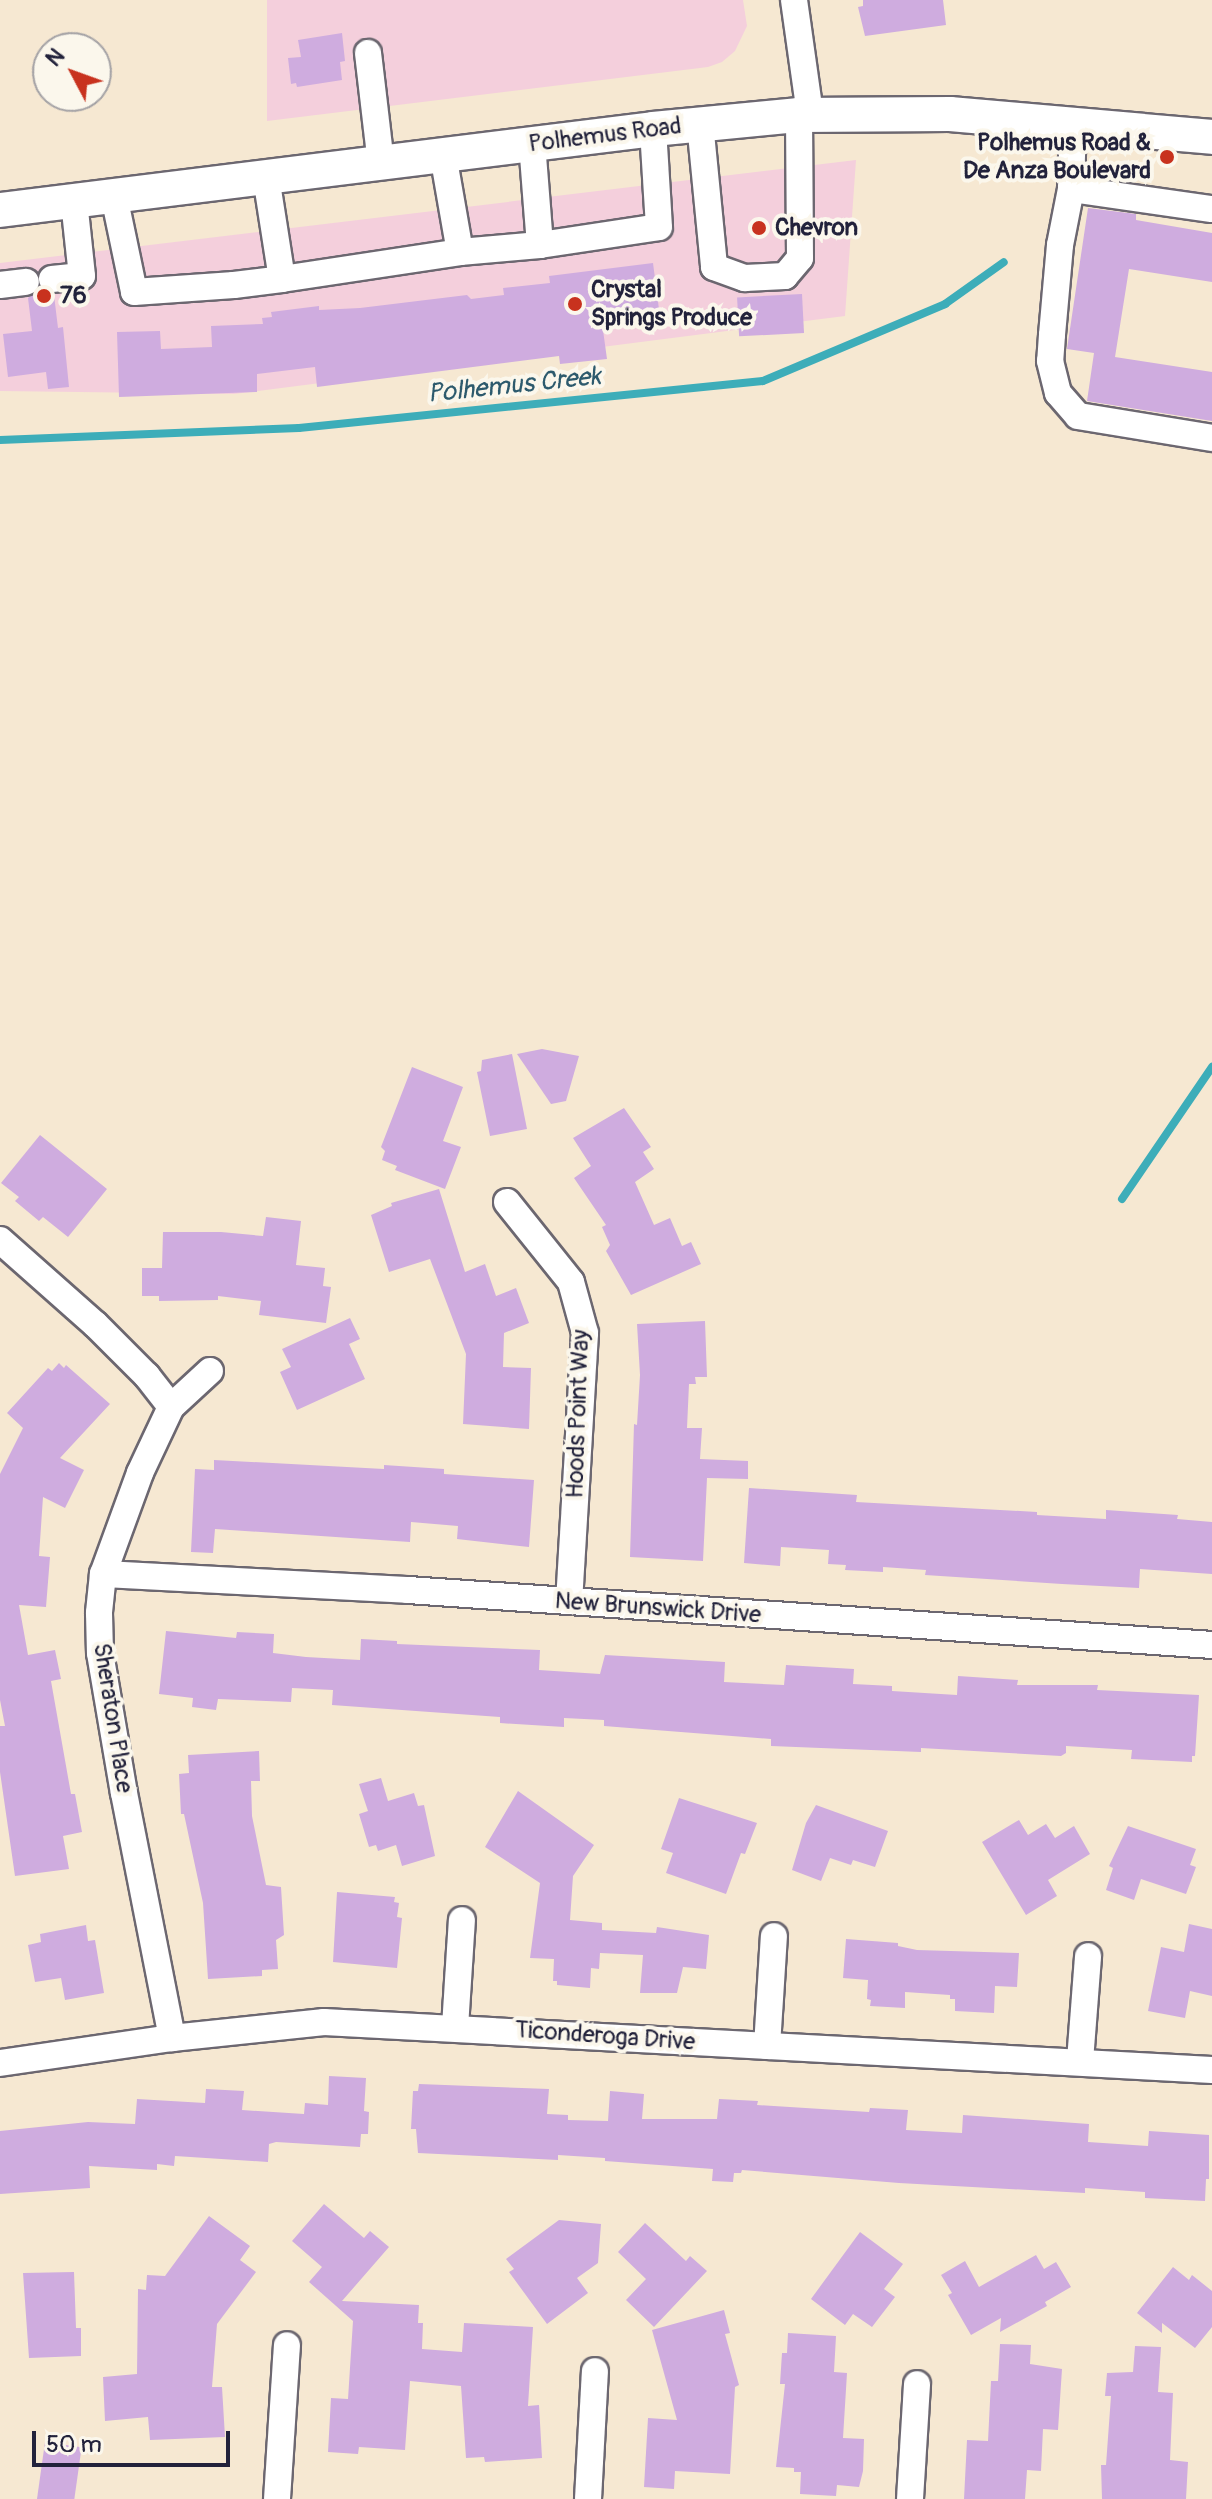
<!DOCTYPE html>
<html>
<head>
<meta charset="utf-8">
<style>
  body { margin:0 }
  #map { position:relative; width:1212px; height:2499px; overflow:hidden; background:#f6e8d2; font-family:Pangolin,sans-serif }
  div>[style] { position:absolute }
  .built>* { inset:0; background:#f4cfdc }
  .stream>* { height:8px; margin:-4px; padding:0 4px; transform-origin:4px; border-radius:4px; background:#3dadb9 }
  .building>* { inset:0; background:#cfacdf; transform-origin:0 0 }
  .roads { filter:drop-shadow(2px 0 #6c6770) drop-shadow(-2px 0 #6c6770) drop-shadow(0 2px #6c6770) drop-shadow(0 -2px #6c6770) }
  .minor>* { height:26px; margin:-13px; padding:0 13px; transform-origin:13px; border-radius:13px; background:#fff }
  .major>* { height:34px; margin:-17px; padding:0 17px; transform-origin:17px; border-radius:17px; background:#fff }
  .dots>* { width:22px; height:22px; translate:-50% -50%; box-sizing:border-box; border:4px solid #fbf7ec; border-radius:50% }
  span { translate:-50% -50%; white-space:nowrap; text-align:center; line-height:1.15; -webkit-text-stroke:8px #fbf7ec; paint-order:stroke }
  .street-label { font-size:24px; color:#22223b }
  .poi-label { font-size:24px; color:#22223b; font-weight:700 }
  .right { translate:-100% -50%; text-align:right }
  .left { translate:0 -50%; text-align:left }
  .water-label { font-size:26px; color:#2d5a6d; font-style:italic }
  .north { position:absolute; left:32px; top:32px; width:80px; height:80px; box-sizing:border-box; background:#fbf7ec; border:2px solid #a4a2a5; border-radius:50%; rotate:311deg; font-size:22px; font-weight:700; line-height:32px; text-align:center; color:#22223b }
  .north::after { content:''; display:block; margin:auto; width:28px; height:36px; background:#c8321e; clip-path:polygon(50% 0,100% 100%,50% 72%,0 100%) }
  .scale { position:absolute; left:32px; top:2431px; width:198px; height:36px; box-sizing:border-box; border:4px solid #22223b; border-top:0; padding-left:10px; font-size:24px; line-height:28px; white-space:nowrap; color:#22223b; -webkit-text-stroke:6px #fbf7ec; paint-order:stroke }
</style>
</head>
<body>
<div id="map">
  <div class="built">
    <div style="clip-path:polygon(267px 0,743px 0,747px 26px,735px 51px,722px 62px,708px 67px,267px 121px)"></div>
    <div style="clip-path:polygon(856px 160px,845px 316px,234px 394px,0 391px,0 263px)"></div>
  </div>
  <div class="stream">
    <div style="left:0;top:440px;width:299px;rotate:-2.3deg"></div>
    <div style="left:299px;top:428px;width:466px;rotate:-5.8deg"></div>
    <div style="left:763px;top:381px;width:198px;rotate:-22.9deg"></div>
    <div style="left:945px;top:304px;width:72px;rotate:-35.4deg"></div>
    <div style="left:1122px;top:1199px;width:160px;rotate:-55.7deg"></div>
  </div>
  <div class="building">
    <div style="clip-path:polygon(863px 0,943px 0,946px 25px,865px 36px,858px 7px,863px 6px)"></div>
    <div style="clip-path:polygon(342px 33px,345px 61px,340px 62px,342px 80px,297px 87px,296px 83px,291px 84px,288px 58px,301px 57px,298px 40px)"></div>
    <div style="clip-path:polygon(1088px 208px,1136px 214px,1136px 220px,1212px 233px,1212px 282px,1129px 269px,1115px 357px,1212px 372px,1212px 421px,1087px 401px,1094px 353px,1067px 349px)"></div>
    <div style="clip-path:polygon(653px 263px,660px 317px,602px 323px,607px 359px,560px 364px,559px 356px,317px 387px,315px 367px,257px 374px,257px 392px,119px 397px,117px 332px,160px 331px,161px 349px,212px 347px,211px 326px,263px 324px,262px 318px,272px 317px,271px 312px,319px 306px,319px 310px,360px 308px,467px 295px,471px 299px,504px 295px,503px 288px,550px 283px,549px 276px)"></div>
    <div style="clip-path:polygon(40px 289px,54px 295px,58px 328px,63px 327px,69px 387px,48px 389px,46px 372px,8px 377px,3px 334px,32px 331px,28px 298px)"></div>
    <div style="left:802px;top:294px;width:39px;height:65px;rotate:87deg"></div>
    <div style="clip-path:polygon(542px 1049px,579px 1056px,566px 1101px,551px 1104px,517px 1054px)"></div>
    <div style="clip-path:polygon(512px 1054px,527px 1129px,490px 1136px,477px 1072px,481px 1071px,482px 1060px)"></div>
    <div style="clip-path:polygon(412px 1067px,463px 1087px,443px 1141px,461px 1147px,445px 1189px,395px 1170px,397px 1166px,382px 1160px,385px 1151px,381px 1147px)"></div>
    <div style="clip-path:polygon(624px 1108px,651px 1147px,643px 1152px,654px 1169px,635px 1182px,654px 1225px,670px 1218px,682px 1246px,691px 1242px,701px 1264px,631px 1295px,606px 1251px,610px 1245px,602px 1227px,606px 1225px,574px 1178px,591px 1166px,573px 1138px)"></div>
    <div style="clip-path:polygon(40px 1135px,107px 1189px,68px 1237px,43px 1217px,39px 1221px,15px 1201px,19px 1197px,1px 1183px)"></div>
    <div style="clip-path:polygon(439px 1189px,465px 1272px,485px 1264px,496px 1296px,516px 1288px,529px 1323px,504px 1333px,503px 1367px,531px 1368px,529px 1429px,463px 1424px,466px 1354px,430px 1259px,389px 1272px,371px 1215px,392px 1206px,391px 1203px)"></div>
    <div style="clip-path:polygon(266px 1217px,301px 1221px,296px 1265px,325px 1268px,323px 1286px,331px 1287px,326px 1323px,259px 1315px,261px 1301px,218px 1296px,218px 1300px,159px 1301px,159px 1296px,142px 1296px,142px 1268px,162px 1268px,163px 1232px,221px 1232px,263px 1236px)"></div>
    <div style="clip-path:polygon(350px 1318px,360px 1339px,349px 1344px,365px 1379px,297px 1410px,280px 1372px,291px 1367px,282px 1349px)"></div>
    <div style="clip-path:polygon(705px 1321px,707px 1377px,695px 1377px,696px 1384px,689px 1384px,687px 1428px,702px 1428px,700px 1459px,748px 1461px,748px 1479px,707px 1478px,703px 1561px,630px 1557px,634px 1424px,637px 1425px,640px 1375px,637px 1324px)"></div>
    <div style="clip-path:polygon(59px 1363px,64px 1368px,66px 1365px,110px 1404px,60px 1458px,84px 1470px,65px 1508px,43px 1497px,39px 1556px,50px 1557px,46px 1607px,19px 1605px,28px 1655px,55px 1650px,61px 1679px,51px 1681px,71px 1794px,75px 1794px,82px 1832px,63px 1836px,69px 1869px,15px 1876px,0 1772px,0 1726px,5px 1726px,0 1700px,0 1474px,23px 1428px,7px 1413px,48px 1368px,52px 1371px)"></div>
    <div style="clip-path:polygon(214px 1460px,384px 1469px,384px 1465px,444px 1469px,444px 1474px,534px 1480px,529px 1547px,457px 1539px,458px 1526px,411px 1522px,410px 1542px,215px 1529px,213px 1553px,191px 1552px,195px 1469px,214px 1470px)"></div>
    <div style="clip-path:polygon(749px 1488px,857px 1495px,856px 1502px,1037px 1512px,1037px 1515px,1106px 1519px,1106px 1510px,1178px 1515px,1177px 1519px,1212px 1522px,1212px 1574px,1140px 1569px,1139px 1588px,1062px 1584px,925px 1575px,926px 1570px,883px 1567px,883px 1572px,845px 1570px,846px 1565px,828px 1564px,829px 1550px,781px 1547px,780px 1566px,744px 1563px)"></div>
    <div style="clip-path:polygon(166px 1631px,236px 1638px,237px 1632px,274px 1634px,273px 1653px,306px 1657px,360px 1660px,361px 1639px,397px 1641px,397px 1644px,540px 1650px,539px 1670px,600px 1674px,605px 1655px,725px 1662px,724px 1682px,784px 1685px,786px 1665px,854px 1669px,853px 1684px,892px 1686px,892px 1691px,957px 1695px,958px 1676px,1018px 1680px,1017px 1685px,1098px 1685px,1097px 1690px,1199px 1695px,1195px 1756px,1192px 1756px,1192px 1762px,1131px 1759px,1132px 1750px,1066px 1746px,1066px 1753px,1061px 1756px,921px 1748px,921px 1752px,771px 1746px,771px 1739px,604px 1726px,604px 1720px,564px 1718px,564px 1727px,500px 1723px,500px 1717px,332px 1705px,333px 1690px,292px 1688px,291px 1702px,218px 1699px,216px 1710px,192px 1707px,193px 1698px,159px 1694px)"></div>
    <div style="clip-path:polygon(259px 1751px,260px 1781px,251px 1781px,252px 1816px,266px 1885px,281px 1887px,284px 1935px,276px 1940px,278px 1969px,262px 1970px,262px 1976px,208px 1979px,203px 1903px,184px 1814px,181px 1814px,179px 1774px,189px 1773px,188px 1755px)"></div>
    <div style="clip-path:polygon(381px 1778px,388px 1801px,414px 1793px,418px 1806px,424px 1805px,435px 1856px,402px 1866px,396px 1845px,378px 1851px,376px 1845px,369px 1847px,359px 1814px,368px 1811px,359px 1784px)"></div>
    <div style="clip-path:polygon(518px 1791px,594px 1845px,573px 1876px,570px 1920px,602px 1923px,602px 1930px,656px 1933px,657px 1927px,709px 1935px,706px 1969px,683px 1967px,677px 1993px,640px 1993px,643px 1955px,600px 1953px,599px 1969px,591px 1968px,590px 1988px,557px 1985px,557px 1981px,553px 1981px,554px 1959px,530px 1958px,540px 1883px,485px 1847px)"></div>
    <div style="clip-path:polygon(679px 1798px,757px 1823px,745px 1854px,741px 1853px,726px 1894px,666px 1873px,673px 1853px,661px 1849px)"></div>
    <div style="clip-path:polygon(816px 1805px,888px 1831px,875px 1867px,853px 1860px,851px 1865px,830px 1858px,821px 1881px,792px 1870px,806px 1823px)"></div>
    <div style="clip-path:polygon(1019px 1820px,1028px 1835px,1046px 1824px,1055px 1838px,1074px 1826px,1090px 1854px,1048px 1880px,1057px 1896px,1026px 1915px,982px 1842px)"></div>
    <div style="clip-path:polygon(1128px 1826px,1196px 1849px,1190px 1865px,1196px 1867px,1186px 1894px,1141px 1879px,1134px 1900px,1106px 1890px,1113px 1868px,1109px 1866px)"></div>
    <div style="clip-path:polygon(337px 1892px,395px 1897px,394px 1902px,399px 1903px,397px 1917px,402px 1918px,397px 1968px,333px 1962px)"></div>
    <div style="clip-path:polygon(1189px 1924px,1212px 1929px,1212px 1996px,1190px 1991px,1185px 2018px,1148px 2011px,1161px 1947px,1184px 1952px)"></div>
    <div style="clip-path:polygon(86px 1925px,88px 1941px,95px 1940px,104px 1993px,65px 2000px,61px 1978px,35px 1982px,28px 1945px,41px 1942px,40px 1934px)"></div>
    <div style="clip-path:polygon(846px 1939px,898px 1943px,898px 1946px,917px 1950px,1019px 1953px,1017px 1987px,995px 1986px,994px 2013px,955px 2011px,955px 1999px,950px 1999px,950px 1995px,905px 1992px,905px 2008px,870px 2006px,871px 2000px,867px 1999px,868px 1980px,843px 1978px)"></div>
    <div style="clip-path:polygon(329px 2076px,366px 2078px,364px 2111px,369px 2112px,368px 2134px,361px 2134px,360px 2147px,276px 2142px,269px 2144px,268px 2162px,175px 2156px,174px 2166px,157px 2164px,157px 2170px,89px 2166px,90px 2188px,0 2194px,0 2131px,88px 2122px,135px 2124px,137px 2099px,205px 2103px,206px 2089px,244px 2091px,242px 2110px,304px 2114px,305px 2103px,328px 2105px)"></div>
    <div style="clip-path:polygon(419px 2084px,549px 2089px,547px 2114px,568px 2115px,568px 2120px,608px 2121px,610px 2091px,644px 2094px,642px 2119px,717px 2119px,719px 2099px,758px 2101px,757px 2105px,869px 2112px,870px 2108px,908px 2110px,906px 2130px,962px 2133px,963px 2115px,1089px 2124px,1088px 2142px,1148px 2146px,1149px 2131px,1209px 2135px,1209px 2179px,1206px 2179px,1205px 2201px,1145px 2198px,1145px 2192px,1085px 2188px,1085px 2193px,899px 2183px,742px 2170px,741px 2173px,734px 2173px,733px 2182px,712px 2181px,713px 2169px,605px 2161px,605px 2158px,558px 2155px,558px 2160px,418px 2153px,416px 2129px,411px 2129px,413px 2091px,418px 2091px)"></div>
    <div style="clip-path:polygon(324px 2204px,364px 2238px,370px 2231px,389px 2247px,342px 2301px,419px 2305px,418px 2323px,423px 2323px,422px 2349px,462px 2352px,464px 2323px,533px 2327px,528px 2406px,539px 2405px,542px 2458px,485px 2462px,484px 2457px,466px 2458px,461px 2386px,410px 2381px,405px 2450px,359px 2447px,358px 2454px,328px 2452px,331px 2398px,348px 2399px,353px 2321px,309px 2282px,322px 2267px,292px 2241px)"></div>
    <div style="clip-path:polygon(209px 2216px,250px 2246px,240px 2260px,256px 2272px,217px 2324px,212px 2387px,222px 2387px,225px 2437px,150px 2440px,148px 2417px,105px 2421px,103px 2377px,137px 2374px,138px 2289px,146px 2290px,147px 2275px,165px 2276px)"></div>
    <div style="clip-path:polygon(559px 2220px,601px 2224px,598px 2263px,577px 2278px,588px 2293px,547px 2324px,509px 2272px,514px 2269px,506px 2259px)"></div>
    <div style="clip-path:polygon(645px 2223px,686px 2261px,690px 2256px,707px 2271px,654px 2327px,626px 2300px,646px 2279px,618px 2252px)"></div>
    <div style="clip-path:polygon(860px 2232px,903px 2264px,884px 2289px,895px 2297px,872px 2327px,853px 2314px,845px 2325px,811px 2299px)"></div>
    <div style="clip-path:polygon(1036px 2255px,1044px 2269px,1056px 2262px,1071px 2287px,1045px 2302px,1047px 2306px,1000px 2332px,1001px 2318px,971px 2335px,948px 2295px,952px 2293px,941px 2275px,965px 2261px,979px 2287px)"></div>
    <div style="clip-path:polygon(1173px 2267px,1189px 2280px,1192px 2275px,1212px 2291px,1212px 2327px,1195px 2348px,1162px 2323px,1162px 2333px,1137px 2313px)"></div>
    <div style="clip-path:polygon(74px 2272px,76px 2328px,81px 2328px,81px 2356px,29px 2358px,23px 2273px)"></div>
    <div style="clip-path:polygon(724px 2310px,730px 2333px,725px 2334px,739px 2385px,735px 2387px,730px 2474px,675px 2471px,674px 2489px,644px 2487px,648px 2418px,677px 2420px,652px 2330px)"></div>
    <div style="clip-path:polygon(788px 2333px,836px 2336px,834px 2372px,847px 2373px,843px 2438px,864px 2439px,863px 2471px,859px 2487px,837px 2485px,836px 2496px,800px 2494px,801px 2472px,794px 2472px,794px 2468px,776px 2467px,785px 2384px,780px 2384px,782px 2353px,787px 2353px)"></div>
    <div style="clip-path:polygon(1000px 2344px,1031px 2345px,1030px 2364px,1062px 2369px,1058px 2430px,1043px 2429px,1041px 2471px,1027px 2470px,1025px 2499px,964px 2499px,967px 2440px,988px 2441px,991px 2381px,998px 2381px)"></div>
    <div style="clip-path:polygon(1135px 2346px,1161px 2347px,1158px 2392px,1173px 2393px,1170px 2460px,1188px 2462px,1186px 2499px,1102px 2499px,1101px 2465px,1106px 2465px,1111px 2396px,1105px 2396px,1107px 2373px,1133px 2372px)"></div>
    <div style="left:45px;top:2442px;width:37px;height:58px;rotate:8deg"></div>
  </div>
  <div class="roads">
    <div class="minor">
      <div style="left:794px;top:0;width:115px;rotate:82deg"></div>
      <div style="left:368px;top:53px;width:111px;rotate:83.3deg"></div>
      <div style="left:1073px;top:122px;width:67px;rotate:91.7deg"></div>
      <div style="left:1071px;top:189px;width:142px;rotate:8.1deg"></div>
      <div style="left:700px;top:123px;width:145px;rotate:84.4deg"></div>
      <div style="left:714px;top:267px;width:33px;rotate:20deg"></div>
      <div style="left:745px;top:278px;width:40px;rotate:-2.9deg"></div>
      <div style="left:785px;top:276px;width:23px;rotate:-50deg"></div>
      <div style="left:800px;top:258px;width:143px;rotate:-90.4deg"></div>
      <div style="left:1071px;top:189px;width:57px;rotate:101.1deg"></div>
      <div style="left:1060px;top:245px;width:90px;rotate:95.1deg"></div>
      <div style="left:1052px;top:335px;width:26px;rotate:94deg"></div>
      <div style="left:1050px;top:361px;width:33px;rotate:76deg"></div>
      <div style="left:1058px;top:393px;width:30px;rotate:49deg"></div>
      <div style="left:1078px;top:416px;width:136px;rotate:9.3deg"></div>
      <div style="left:114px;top:196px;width:98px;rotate:78.2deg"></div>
      <div style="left:134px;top:292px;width:100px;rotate:-4deg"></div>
      <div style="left:234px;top:285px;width:48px;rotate:-7.1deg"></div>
      <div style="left:282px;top:279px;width:103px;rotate:-98.9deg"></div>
      <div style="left:540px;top:245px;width:120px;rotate:-8.6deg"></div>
      <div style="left:659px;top:227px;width:98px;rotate:-93.5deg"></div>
      <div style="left:460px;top:252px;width:80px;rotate:-5deg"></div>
      <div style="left:540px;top:245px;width:101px;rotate:-94.5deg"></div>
      <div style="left:52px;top:279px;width:30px;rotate:-6deg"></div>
      <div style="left:82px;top:276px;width:75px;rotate:-96.1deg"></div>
      <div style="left:282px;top:279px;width:180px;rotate:-8.6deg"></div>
      <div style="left:460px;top:252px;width:98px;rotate:-99.9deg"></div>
      <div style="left:0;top:285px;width:26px;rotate:-7deg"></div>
      <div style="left:507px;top:1202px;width:102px;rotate:51.3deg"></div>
      <div style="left:571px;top:1282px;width:53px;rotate:74.6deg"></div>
      <div style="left:585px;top:1333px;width:268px;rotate:93.4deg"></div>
      <div style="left:0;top:1240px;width:127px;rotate:41.5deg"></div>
      <div style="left:95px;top:1324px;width:74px;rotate:45deg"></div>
      <div style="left:147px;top:1376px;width:39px;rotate:52deg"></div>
      <div style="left:171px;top:1407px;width:73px;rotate:115.2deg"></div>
      <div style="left:140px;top:1473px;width:108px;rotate:110.1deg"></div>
      <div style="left:103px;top:1574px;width:39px;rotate:96deg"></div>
      <div style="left:99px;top:1613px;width:40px;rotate:88.6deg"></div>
      <div style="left:100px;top:1653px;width:142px;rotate:80.3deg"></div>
      <div style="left:124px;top:1793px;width:250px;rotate:78.9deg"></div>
      <div style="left:171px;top:1407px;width:53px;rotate:-42.7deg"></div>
      <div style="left:103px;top:1574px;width:305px;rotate:3deg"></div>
      <div style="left:408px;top:1590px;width:806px;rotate:3.91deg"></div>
      <div style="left:455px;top:2027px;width:107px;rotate:-86.3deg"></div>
      <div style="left:767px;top:2046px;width:110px;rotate:-86.4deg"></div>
      <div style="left:1080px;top:2061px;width:105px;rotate:-85.6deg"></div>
      <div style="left:0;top:2063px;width:174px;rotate:-8.3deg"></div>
      <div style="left:172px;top:2038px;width:153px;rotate:-6deg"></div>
      <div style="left:324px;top:2022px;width:889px;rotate:3.09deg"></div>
      <div style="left:277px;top:2499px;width:154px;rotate:-86.3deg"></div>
      <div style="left:588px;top:2499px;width:128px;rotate:-86.9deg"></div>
      <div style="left:910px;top:2499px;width:115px;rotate:-86.5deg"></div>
    </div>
    <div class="major">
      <div style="left:0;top:210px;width:658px;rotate:-7.07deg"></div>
      <div style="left:653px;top:129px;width:147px;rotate:-5.5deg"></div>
      <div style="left:799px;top:115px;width:151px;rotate:-0.4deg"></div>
      <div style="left:950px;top:114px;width:263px;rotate:5deg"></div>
    </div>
  </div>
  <div class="dots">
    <div style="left:1167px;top:157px;background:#c8321e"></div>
    <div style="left:759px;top:228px;background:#c8321e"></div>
    <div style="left:44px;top:296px;background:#c8321e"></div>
    <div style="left:575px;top:304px;background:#c8321e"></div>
  </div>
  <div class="street-label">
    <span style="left:605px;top:135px;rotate:-7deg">Polhemus Road</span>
    <span style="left:578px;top:1414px;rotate:-88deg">Hoods Point Way</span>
    <span style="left:658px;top:1608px;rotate:4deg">New Brunswick Drive</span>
    <span style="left:113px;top:1718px;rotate:81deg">Sheraton Place</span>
    <span style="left:605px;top:2036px;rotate:4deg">Ticonderoga Drive</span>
  </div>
  <div class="poi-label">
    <span class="right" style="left:1151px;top:157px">Polhemus Road &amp;<br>De Anza Boulevard</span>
    <span class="left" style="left:775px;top:228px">Chevron</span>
    <span class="left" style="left:591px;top:304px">Crystal<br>Springs Produce</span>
    <span class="left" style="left:60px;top:296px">76</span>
  </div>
  <div class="water-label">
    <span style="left:514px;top:386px;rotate:-6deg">Polhemus Creek</span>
  </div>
  <div class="north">N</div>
  <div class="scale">50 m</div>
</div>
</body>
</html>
